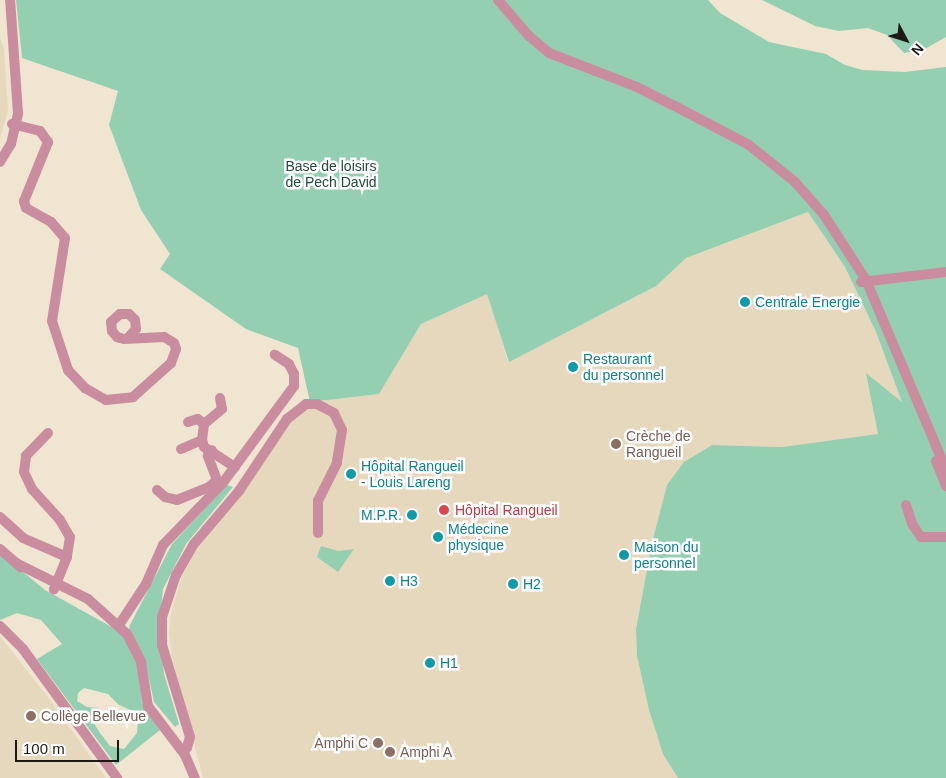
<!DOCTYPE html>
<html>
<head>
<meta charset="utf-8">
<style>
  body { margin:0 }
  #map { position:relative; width:946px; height:778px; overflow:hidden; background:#efe5d0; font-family:Arial,sans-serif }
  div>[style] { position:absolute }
  .built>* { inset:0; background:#e6d8bd }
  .green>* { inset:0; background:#94cfb2 }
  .minor>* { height:10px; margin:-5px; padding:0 5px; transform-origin:5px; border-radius:5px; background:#ca8d9f }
  .dots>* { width:14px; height:14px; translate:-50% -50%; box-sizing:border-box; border:2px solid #fff; border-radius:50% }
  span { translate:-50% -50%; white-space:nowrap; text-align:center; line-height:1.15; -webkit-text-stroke:5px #fff; paint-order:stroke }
  .park-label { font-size:14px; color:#224b39 }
  .culture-label { font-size:14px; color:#0d838f }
  .left { translate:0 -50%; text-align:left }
  .right { translate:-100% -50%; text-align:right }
  .education-label { font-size:14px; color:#785e54 }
  .health-label { font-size:14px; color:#be3a42 }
  .north { position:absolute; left:881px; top:15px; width:50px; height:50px; -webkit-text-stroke:4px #fff; paint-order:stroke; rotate:130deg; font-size:14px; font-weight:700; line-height:20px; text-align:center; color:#1e1a13 }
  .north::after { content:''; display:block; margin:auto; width:18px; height:22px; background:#1e1a13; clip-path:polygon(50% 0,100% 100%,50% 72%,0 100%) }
  .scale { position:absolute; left:15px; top:740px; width:104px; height:22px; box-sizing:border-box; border:2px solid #1e1a13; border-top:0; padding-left:6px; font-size:15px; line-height:18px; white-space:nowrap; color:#1e1a13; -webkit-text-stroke:4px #fff; paint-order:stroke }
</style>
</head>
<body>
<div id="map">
  <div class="built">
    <div style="clip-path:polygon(0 38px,4px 49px,8px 111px,0 139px)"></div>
    <div style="clip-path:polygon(808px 212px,845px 267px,876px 332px,903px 403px,867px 374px,878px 434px,782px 447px,712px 445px,684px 462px,652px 543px,636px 629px,637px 656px,649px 710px,663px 754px,678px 778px,203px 778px,172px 657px,169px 633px,171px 613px,182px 576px,194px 554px,290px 420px,308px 406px,327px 400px,379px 394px,421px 324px,488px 293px,508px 362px,620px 222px,686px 258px)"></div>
    <div style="clip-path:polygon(0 636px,50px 700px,106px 778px,0 778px)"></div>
  </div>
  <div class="green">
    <div style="clip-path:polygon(16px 0,708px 0,720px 13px,769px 42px,826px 54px,845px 65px,863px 70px,905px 72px,946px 67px,946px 778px,678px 778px,663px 754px,649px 710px,637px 656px,636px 629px,652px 543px,667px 485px,684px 462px,712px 445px,782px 447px,878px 434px,866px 373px,902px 402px,876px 332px,845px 267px,808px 212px,686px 258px,656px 286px,509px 362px,487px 294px,421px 324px,379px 394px,310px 402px,298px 348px,246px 329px,160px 269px,170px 254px,141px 210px,109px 125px,118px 91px,22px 58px)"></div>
    <div style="clip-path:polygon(762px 0,946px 0,946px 37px,923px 50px,904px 53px,887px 35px,868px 28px,839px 31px,815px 26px)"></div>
    <div style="clip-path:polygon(227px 485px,233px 487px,186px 544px,163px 589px,159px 624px,164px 674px,179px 724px,175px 727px,154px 702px,145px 660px,129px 629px,130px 625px,172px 544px)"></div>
    <div style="clip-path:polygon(321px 546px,338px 551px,354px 549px,338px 572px,317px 557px)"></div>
    <div style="clip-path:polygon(evenodd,0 553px,45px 590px,117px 630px,128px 641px,139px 668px,142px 703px,160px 730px,116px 765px,37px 659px,62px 644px,41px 620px,17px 613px,0 620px,0 553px,84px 688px,108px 694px,119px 705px,133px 711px,138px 722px,137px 733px,124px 749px,110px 746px,100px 733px,92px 720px,99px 708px,87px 707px,77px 701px,78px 693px,84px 688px)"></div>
  </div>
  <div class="minor">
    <div style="left:498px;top:0;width:48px;rotate:49.3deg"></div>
    <div style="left:529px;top:36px;width:26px;rotate:40deg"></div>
    <div style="left:549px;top:53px;width:94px;rotate:21.1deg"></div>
    <div style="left:637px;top:87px;width:38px;rotate:27deg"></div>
    <div style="left:671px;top:104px;width:88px;rotate:27.7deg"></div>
    <div style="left:749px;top:145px;width:59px;rotate:38.8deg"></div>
    <div style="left:795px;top:182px;width:44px;rotate:48.7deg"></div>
    <div style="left:824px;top:215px;width:77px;rotate:57.1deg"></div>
    <div style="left:866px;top:280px;width:205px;rotate:67.1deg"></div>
    <div style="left:12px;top:124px;width:29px;rotate:14deg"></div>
    <div style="left:40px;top:131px;width:14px;rotate:54deg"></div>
    <div style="left:48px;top:142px;width:64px;rotate:112.1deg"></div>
    <div style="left:24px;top:201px;width:7px;rotate:74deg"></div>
    <div style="left:26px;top:208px;width:29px;rotate:29deg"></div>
    <div style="left:51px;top:222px;width:21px;rotate:49deg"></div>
    <div style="left:65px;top:238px;width:84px;rotate:98.9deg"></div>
    <div style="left:52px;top:321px;width:52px;rotate:71.9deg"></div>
    <div style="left:68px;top:370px;width:25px;rotate:47deg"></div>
    <div style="left:85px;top:388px;width:24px;rotate:30deg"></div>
    <div style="left:106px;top:400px;width:27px;rotate:-6deg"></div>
    <div style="left:133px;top:397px;width:51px;rotate:-41.8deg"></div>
    <div style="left:171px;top:363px;width:15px;rotate:-70deg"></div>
    <div style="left:176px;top:349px;width:6px;rotate:-108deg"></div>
    <div style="left:174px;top:343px;width:12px;rotate:-149deg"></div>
    <div style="left:164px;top:337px;width:40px;rotate:177.1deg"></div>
    <div style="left:124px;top:339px;width:7px;rotate:-164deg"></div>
    <div style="left:117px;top:337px;width:8px;rotate:-130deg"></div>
    <div style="left:112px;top:331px;width:9px;rotate:-96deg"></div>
    <div style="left:111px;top:322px;width:12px;rotate:-42deg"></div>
    <div style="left:120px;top:314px;width:9px"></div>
    <div style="left:129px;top:314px;width:8px;rotate:45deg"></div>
    <div style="left:135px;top:320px;width:9px;rotate:84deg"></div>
    <div style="left:136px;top:329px;width:12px;rotate:132deg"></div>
    <div style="left:0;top:162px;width:21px;rotate:-59deg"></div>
    <div style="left:11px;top:144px;width:32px;rotate:-77deg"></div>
    <div style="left:18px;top:113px;width:113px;rotate:-94deg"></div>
    <div style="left:861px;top:282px;width:86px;rotate:-6.7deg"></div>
    <div style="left:220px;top:398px;width:11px;rotate:80deg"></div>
    <div style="left:222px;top:409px;width:23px;rotate:140deg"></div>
    <div style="left:204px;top:424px;width:16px;rotate:97deg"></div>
    <div style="left:202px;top:440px;width:7px;rotate:74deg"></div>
    <div style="left:204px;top:447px;width:37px;rotate:33deg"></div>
    <div style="left:188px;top:422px;width:10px;rotate:-17deg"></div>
    <div style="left:198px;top:419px;width:8px;rotate:40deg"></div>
    <div style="left:48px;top:433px;width:32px;rotate:134deg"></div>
    <div style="left:26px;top:456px;width:16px;rotate:97deg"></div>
    <div style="left:24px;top:472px;width:19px;rotate:65deg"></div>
    <div style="left:32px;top:489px;width:42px;rotate:47.9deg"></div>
    <div style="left:60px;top:520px;width:20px;rotate:60deg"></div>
    <div style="left:70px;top:537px;width:20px;rotate:99deg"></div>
    <div style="left:67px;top:557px;width:35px;rotate:112deg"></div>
    <div style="left:181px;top:449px;width:23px;rotate:-23deg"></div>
    <div style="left:936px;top:461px;width:27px;rotate:68deg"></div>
    <div style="left:157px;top:490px;width:11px;rotate:41deg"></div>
    <div style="left:165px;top:497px;width:12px;rotate:14deg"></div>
    <div style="left:177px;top:500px;width:35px;rotate:-22deg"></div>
    <div style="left:209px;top:487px;width:11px;rotate:-41deg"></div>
    <div style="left:217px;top:480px;width:26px;rotate:-111deg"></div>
    <div style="left:208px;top:456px;width:7px;rotate:-56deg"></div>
    <div style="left:906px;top:505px;width:20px;rotate:72deg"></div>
    <div style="left:912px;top:524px;width:16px;rotate:55deg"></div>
    <div style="left:921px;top:537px;width:25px"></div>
    <div style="left:0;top:517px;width:31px;rotate:42deg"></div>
    <div style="left:23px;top:538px;width:48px;rotate:23.4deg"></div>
    <div style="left:0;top:549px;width:28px;rotate:41deg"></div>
    <div style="left:16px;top:563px;width:80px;rotate:26.6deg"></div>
    <div style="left:88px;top:599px;width:52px;rotate:41.9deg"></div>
    <div style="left:127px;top:634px;width:31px;rotate:63deg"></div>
    <div style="left:141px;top:662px;width:45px;rotate:81deg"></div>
    <div style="left:148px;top:706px;width:61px;rotate:52.9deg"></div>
    <div style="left:185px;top:755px;width:25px;rotate:67deg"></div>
    <div style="left:119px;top:625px;width:49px;rotate:-56.6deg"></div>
    <div style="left:146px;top:584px;width:43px;rotate:-66.4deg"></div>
    <div style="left:163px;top:545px;width:85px;rotate:-46deg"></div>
    <div style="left:222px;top:484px;width:122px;rotate:-53.7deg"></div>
    <div style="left:294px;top:386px;width:12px;rotate:-90deg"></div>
    <div style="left:294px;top:374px;width:11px;rotate:-117deg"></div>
    <div style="left:289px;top:364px;width:17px;rotate:-147deg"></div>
    <div style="left:0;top:626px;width:33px;rotate:45deg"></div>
    <div style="left:23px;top:649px;width:160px;rotate:53.9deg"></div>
    <div style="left:187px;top:748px;width:11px;rotate:-75deg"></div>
    <div style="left:190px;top:737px;width:96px;rotate:-106.9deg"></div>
    <div style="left:162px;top:645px;width:28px;rotate:-90deg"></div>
    <div style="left:162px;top:617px;width:44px;rotate:-71.6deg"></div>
    <div style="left:176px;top:575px;width:36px;rotate:-60deg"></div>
    <div style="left:194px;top:544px;width:70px;rotate:-49.7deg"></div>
    <div style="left:239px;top:491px;width:87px;rotate:-56.3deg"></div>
    <div style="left:287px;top:419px;width:24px;rotate:-38deg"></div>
    <div style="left:306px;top:404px;width:11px"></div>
    <div style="left:317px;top:404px;width:19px;rotate:28deg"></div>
    <div style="left:334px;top:413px;width:19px;rotate:65deg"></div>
    <div style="left:342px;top:430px;width:33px;rotate:99deg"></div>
    <div style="left:337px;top:463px;width:42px;rotate:116.6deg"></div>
    <div style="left:318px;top:501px;width:32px;rotate:90deg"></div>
  </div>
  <div class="dots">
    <div style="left:745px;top:302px;background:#0f9aa8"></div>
    <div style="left:573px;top:367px;background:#0f9aa8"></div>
    <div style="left:616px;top:444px;background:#8d6e63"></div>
    <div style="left:351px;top:474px;background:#0f9aa8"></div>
    <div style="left:444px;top:510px;background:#e0444e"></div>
    <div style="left:412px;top:515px;background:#0f9aa8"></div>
    <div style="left:438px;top:537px;background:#0f9aa8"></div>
    <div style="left:624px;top:555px;background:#0f9aa8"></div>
    <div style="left:390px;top:581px;background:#0f9aa8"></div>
    <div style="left:513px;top:584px;background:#0f9aa8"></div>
    <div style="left:430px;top:663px;background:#0f9aa8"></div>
    <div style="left:31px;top:716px;background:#8d6e63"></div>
    <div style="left:378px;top:743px;background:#8d6e63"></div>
    <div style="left:390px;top:752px;background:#8d6e63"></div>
  </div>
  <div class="park-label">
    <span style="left:331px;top:174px">Base de loisirs<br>de Pech David</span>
  </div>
  <div class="culture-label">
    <span class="left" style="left:755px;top:302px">Centrale Energie</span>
    <span class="left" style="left:583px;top:367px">Restaurant<br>du personnel</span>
    <span class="left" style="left:361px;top:474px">Hôpital Rangueil<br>- Louis Lareng</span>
    <span class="right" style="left:402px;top:515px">M.P.R.</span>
    <span class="left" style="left:448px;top:537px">Médecine<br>physique</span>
    <span class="left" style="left:634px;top:555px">Maison du<br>personnel</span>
    <span class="left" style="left:400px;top:581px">H3</span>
    <span class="left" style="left:523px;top:584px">H2</span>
    <span class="left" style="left:440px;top:663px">H1</span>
  </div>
  <div class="education-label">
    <span class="left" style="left:626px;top:444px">Crèche de<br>Rangueil</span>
    <span class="left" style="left:41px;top:716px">Collège Bellevue</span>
    <span class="right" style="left:368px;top:743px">Amphi C</span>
    <span class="left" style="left:400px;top:752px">Amphi A</span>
  </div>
  <div class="health-label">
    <span class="left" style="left:455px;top:510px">Hôpital Rangueil</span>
  </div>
  <div class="north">N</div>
  <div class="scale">100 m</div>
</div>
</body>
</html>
